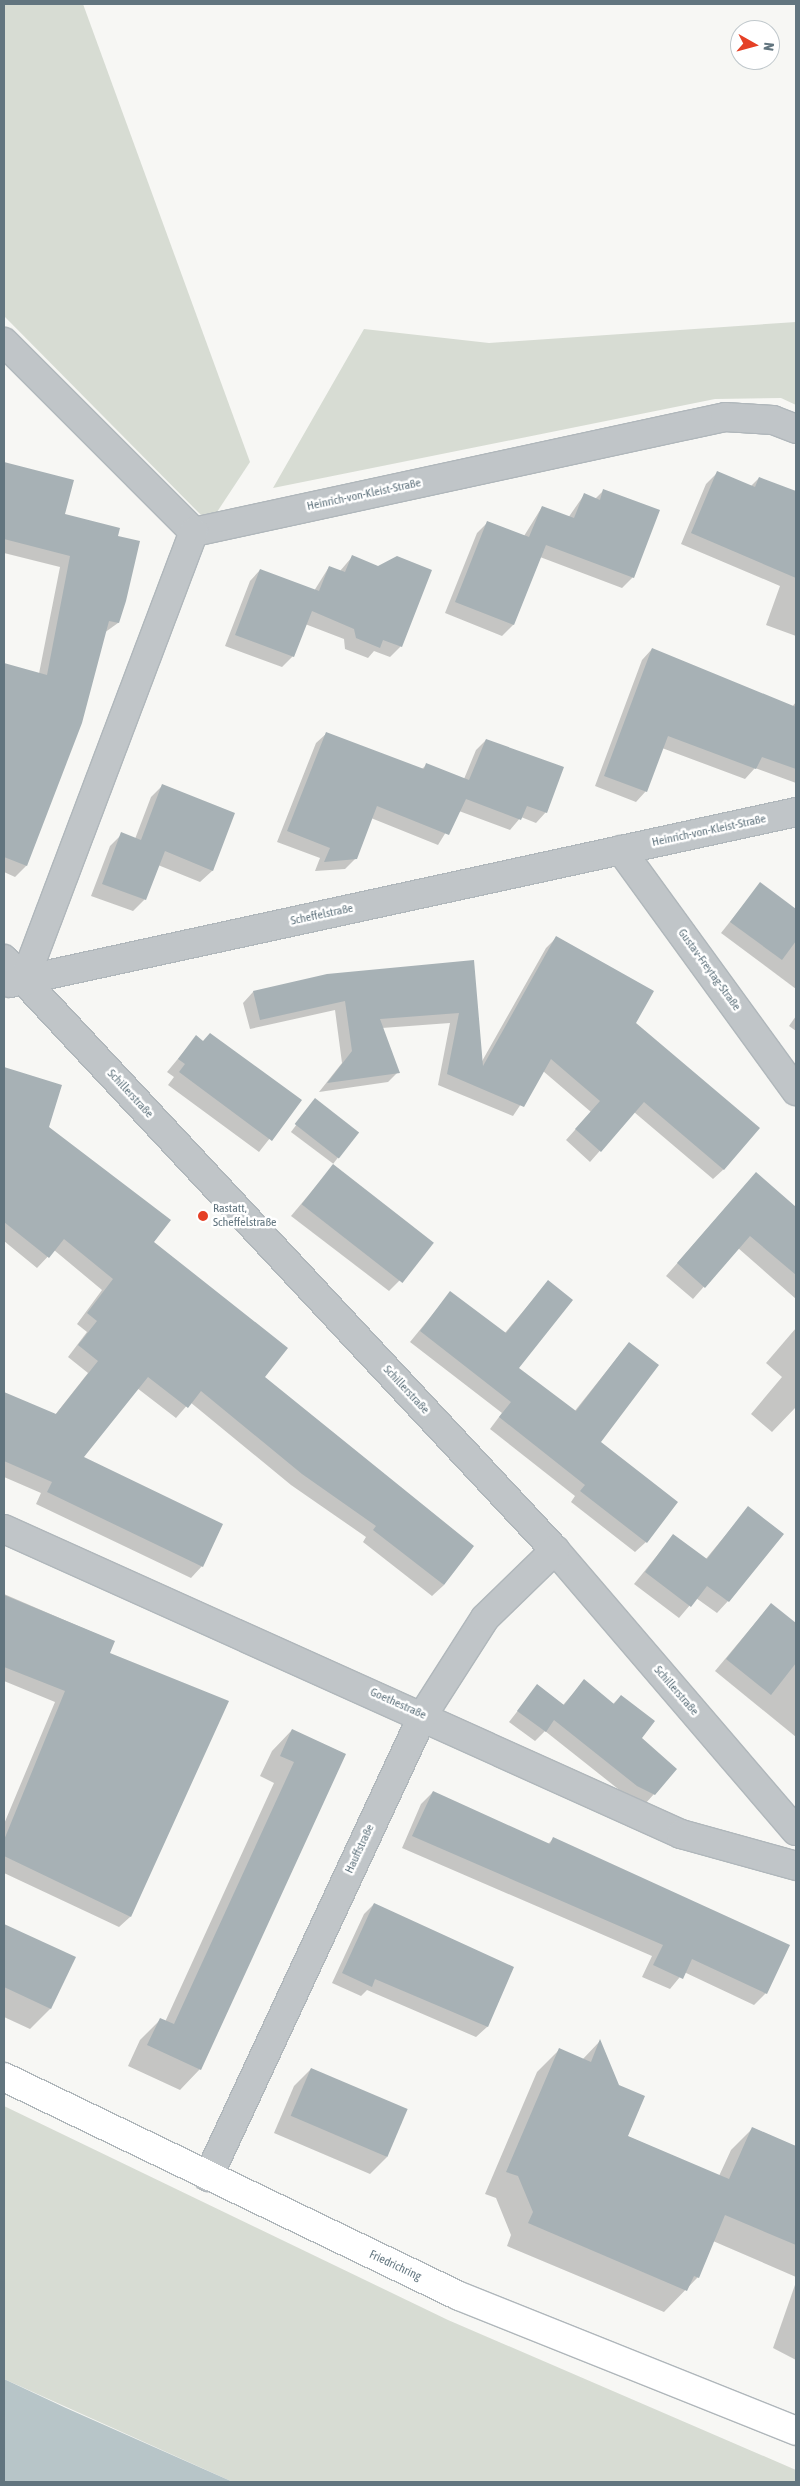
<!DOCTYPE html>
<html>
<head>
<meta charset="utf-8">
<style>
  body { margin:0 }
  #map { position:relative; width:800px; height:2486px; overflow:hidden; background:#f7f7f4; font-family:"Asap Condensed",sans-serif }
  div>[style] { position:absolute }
  .green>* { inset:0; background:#d7dcd3 }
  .water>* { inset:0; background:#b7c5c8 }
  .shadow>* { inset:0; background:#0003; transform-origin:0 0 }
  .building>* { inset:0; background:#a7b1b5; transform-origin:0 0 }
  .roads { filter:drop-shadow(1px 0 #b0b7bb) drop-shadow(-1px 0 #b0b7bb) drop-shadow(0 1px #b0b7bb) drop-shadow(0 -1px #b0b7bb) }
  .street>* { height:28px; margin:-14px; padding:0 14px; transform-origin:14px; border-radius:14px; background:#c0c5c8 }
  .secondary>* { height:28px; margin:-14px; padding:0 14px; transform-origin:14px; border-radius:14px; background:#fff }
  .dots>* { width:14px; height:14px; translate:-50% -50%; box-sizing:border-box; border:2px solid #fff; border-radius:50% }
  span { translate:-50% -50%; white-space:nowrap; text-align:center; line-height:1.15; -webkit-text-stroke:5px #fff; paint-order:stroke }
  .street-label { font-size:12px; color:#62757f }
  .poi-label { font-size:12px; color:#62757f }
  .left { translate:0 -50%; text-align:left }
  .frame { position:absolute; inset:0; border:5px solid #62757f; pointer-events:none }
  .north { position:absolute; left:730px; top:20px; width:50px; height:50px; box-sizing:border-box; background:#fff; border:1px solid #c0c8cc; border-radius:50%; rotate:97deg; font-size:14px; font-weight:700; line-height:20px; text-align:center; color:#62757f }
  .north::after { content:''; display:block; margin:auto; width:18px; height:22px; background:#e54026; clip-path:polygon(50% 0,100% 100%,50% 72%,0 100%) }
</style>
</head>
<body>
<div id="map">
  <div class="green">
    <div style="clip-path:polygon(4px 4px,83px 4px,250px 462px,217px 512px,201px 515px,4px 316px)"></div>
    <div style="clip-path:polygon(796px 322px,796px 405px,781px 398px,715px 399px,273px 488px,364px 329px,489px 343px)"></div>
    <div style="clip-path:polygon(4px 2106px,448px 2320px,796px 2470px,796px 2482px,233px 2482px,4px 2379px)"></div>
  </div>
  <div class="water">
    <div style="clip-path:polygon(4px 2379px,66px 2408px,233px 2482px,4px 2482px)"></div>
  </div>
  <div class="shadow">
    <div style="clip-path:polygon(4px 463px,72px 481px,63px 515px,116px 537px,118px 623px,104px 633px,81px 723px,26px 866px,15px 877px,4px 872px,4px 795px,33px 704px,60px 567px,4px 553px)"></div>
    <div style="clip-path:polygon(717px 473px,751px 486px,759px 478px,796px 505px,796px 636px,766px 625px,780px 586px,681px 544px,706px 484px)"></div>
    <div style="clip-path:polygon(604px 490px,633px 577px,622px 588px,540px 557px,513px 625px,502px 636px,445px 613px,477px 533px,488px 522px,524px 536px,542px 507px,568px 518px,584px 495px,595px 499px)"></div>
    <div style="clip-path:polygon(352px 557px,378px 567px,401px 646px,390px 657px,374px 651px,368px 658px,345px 649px,344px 639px,305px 624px,293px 656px,282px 667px,225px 646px,250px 581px,260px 570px,314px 591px,329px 567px,340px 571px)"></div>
    <div style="clip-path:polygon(652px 649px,792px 707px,796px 702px,796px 783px,755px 768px,745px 779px,662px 748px,646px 791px,636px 802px,595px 786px,642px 660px)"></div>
    <div style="clip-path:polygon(327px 733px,421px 770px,426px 765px,464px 779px,476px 750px,486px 740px,546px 812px,536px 823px,521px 817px,510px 830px,459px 811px,438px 845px,371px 818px,356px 858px,345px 869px,315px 871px,320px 858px,277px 842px,316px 743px)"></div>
    <div style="clip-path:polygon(163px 785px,233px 814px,212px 871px,200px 882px,158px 865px,145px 899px,133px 911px,91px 896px,110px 846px,122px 834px,135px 839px,151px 797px)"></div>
    <div style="clip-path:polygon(760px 884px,796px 911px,796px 989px,721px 933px)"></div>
    <div style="clip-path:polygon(556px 938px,634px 1024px,724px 1169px,713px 1179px,634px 1112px,590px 1162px,566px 1140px,591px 1112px,543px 1071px,513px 1116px,438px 1085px,450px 1023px,382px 1028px,398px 1072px,388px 1082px,319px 1092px,342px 1063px,335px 1010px,250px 1029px,243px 1003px,253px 992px,473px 962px,481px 1063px,546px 948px)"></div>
    <div style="clip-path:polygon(796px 1016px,796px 1031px,789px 1026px)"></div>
    <div style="clip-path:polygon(196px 1037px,300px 1100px,259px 1152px,168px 1085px,174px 1077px,167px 1072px)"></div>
    <div style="clip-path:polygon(4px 1068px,61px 1086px,48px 1128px,444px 1585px,432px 1596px,363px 1542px,366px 1537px,291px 1485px,190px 1402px,176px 1418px,137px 1388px,82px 1458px,221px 1524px,202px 1566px,191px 1578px,36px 1504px,41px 1493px,4px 1477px,4px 1393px,55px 1415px,88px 1373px,68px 1357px,87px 1332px,77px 1324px,102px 1290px,54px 1250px,37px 1268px,4px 1241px)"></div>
    <div style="left:315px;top:1100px;width:53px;height:40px;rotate:37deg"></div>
    <div style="clip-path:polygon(333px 1166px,401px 1279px,389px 1291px,291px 1216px)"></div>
    <div style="clip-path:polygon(756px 1173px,796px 1208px,796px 1299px,738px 1248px,693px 1299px,666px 1276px)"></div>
    <div style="clip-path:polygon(548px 1282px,517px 1368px,574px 1412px,629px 1343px,599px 1442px,646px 1542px,635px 1552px,571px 1502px,575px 1496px,490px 1429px,502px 1413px,410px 1342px,450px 1293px,504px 1334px)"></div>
    <div style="clip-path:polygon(796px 1328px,796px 1407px,772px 1432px,751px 1414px,782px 1377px,766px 1363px)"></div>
    <div style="clip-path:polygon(748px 1508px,728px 1601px,717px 1613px,696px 1598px,679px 1618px,634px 1584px,673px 1536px,705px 1560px)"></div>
    <div style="clip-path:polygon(4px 1594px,113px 1641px,109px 1653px,130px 1917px,119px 1927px,4px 1873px,4px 1824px,55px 1702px,4px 1681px)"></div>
    <div style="clip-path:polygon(771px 1604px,796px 1625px,796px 1737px,715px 1671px)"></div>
    <div style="clip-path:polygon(584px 1681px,613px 1704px,621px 1696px,640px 1738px,654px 1794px,645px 1804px,627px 1796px,545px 1731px,535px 1741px,509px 1722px,537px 1686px,563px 1705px)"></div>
    <div style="clip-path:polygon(292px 1730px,345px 1754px,200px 2069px,180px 2090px,128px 2066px,140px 2040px,160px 2020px,165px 2022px,274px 1783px,260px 1776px,272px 1751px)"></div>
    <div style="clip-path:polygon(433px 1792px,548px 1844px,554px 1838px,766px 1993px,754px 2005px,684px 1972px,670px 1989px,642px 1977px,652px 1956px,402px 1848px,421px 1804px)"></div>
    <div style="clip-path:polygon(374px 1904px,512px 1967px,487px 2027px,476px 2037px,367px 1990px,361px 1996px,332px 1983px,364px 1914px)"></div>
    <div style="clip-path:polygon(4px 1925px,74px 1958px,50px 2009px,30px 2029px,4px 2017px)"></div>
    <div style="clip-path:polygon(600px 2041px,627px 2136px,719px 2176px,731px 2150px,753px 2128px,796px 2147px,796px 2277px,713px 2241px,698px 2277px,664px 2312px,507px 2246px,511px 2235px,496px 2198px,485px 2194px,537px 2072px,559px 2050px,582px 2060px)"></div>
    <div style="clip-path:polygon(311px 2069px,387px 2157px,370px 2174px,274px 2133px,294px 2086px)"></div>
    <div style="clip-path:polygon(796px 2282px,796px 2360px,773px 2348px)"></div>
  </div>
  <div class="building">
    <div style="clip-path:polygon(4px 462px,74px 480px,65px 514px,120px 528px,118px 536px,140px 541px,126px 601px,119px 623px,109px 621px,82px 723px,27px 866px,4px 857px,4px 663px,47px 675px,70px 556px,4px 539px)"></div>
    <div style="clip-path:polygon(717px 471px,755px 487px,759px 477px,796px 491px,796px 578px,691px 533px)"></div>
    <div style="clip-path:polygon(603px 489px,660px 510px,634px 578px,546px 545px,514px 625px,455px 602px,487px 521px,529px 537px,542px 506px,574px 518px,584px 493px,600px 500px)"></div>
    <div style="clip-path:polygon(352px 555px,378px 566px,397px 556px,432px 570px,402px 647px,383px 640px,380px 648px,356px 638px,354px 629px,312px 611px,294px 657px,235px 635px,260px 569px,319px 591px,329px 566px,345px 572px)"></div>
    <div style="clip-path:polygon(652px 648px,796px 707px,796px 769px,762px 757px,756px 769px,668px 736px,647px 792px,604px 776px)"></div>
    <div style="clip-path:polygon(326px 732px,424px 769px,426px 763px,469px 780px,486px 739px,564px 767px,547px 813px,527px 806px,521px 820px,466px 799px,449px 835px,377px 806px,357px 859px,324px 862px,330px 848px,287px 831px)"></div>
    <div style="clip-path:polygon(162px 784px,235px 813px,213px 871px,165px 851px,146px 900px,102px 884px,121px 832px,141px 840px)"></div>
    <div style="clip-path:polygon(760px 882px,796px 909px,796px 941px,782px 960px,730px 922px)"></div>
    <div style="clip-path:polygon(556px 936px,654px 991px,636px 1023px,760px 1128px,724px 1170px,644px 1102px,601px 1152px,575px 1129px,600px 1101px,551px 1059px,524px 1107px,447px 1074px,459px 1013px,380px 1019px,400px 1073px,327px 1083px,352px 1051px,345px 1001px,260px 1020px,253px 991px,327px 974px,474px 960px,483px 1066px)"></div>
    <div style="clip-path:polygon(210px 1033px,302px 1100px,272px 1141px,179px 1072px,185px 1064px,178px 1059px,196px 1035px,203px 1041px)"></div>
    <div style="clip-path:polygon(4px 1067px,62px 1085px,49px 1127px,171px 1220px,154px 1242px,288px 1348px,265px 1377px,474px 1546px,444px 1585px,373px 1530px,376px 1526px,302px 1474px,201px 1391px,188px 1408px,148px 1377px,84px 1457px,223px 1524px,203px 1567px,47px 1492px,52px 1482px,4px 1461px,4px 1392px,56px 1414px,98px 1361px,78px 1345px,97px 1321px,87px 1313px,113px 1279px,64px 1239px,49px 1258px,4px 1222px)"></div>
    <div style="left:315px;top:1098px;width:56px;height:33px;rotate:38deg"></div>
    <div style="left:333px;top:1164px;width:128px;height:51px;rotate:38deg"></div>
    <div style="clip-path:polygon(756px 1172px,796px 1207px,796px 1275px,750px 1236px,705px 1288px,677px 1263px)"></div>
    <div style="clip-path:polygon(548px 1280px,573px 1300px,519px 1368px,576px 1411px,629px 1342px,659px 1365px,601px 1442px,678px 1502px,647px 1543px,580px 1491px,585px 1485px,499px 1417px,511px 1402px,420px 1331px,450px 1291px,506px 1333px)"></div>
    <div style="clip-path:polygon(748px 1506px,784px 1534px,729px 1602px,707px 1586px,691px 1607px,645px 1572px,673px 1534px,707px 1559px)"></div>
    <div style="clip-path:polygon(4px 1595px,115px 1641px,110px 1653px,229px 1701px,131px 1917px,4px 1856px,4px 1840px,65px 1691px,4px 1667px)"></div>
    <div style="clip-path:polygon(771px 1603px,796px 1623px,796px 1663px,771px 1695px,726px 1659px)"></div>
    <div style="clip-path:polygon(584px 1679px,614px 1704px,621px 1695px,655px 1721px,642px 1738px,677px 1769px,655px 1795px,637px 1786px,554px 1720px,546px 1732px,517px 1711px,537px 1684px,564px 1705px)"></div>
    <div style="clip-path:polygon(292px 1729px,346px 1754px,201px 2070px,147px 2045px,160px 2018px,174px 2024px,294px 1762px,280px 1756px)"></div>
    <div style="clip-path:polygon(433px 1791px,550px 1844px,553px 1837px,790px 1945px,767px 1994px,692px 1959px,683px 1979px,653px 1965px,663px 1945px,412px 1836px)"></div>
    <div style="clip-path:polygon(374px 1903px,514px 1967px,488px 2027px,375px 1979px,372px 1987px,342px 1973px)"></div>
    <div style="clip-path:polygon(4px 1924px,76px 1957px,51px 2009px,4px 1987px)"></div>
    <div style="clip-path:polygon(600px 2039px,619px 2085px,645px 2096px,628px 2136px,729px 2179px,752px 2127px,796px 2146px,796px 2245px,725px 2215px,699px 2278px,694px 2276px,687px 2291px,528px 2223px,533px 2212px,518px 2176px,506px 2172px,559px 2048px,591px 2062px)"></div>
    <div style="left:311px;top:2068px;width:105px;height:52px;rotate:23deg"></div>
  </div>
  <div class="roads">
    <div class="street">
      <div style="left:4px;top:342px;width:269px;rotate:45deg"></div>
      <div style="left:194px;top:532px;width:543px;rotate:-12.22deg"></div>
      <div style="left:725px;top:417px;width:48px;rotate:3.6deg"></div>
      <div style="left:773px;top:420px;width:25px;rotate:21deg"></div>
      <div style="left:621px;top:850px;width:298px;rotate:54deg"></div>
      <div style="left:4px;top:959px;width:808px;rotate:47.01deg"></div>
      <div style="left:555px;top:1550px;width:370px;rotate:49.4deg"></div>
      <div style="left:24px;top:981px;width:480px;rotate:-69.3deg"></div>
      <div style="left:10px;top:983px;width:804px;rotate:-12.27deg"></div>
      <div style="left:4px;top:1529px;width:743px;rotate:24.25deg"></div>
      <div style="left:681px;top:1834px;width:119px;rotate:15.5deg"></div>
      <div style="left:208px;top:2177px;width:510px;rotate:-65.04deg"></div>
      <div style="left:423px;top:1715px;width:115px;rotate:-57.4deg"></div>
      <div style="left:485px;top:1618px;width:98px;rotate:-44.2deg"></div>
    </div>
    <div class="secondary">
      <div style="left:4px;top:2077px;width:505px;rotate:25.7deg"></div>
      <div style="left:459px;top:2296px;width:363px;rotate:21.8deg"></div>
    </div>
  </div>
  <div class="dots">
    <div style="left:203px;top:1216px;background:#e54026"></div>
  </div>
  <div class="street-label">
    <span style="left:364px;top:495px;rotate:-12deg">Heinrich-von-Kleist-Straße</span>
    <span style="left:709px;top:831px;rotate:-12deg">Heinrich-von-Kleist-Straße</span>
    <span style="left:322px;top:915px;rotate:-12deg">Scheffelstraße</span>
    <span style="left:709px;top:970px;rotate:54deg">Gustav-Freytag-Straße</span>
    <span style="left:130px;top:1094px;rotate:47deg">Schillerstraße</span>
    <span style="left:406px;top:1390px;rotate:47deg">Schillerstraße</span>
    <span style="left:676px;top:1691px;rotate:49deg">Schillerstraße</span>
    <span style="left:398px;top:1704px;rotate:24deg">Goethestraße</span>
    <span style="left:360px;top:1849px;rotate:-65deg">Hauffstraße</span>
    <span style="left:395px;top:2266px;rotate:25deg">Friedrichring</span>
  </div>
  <div class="poi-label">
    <span class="left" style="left:213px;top:1216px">Rastatt,<br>Scheffelstraße</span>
  </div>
  <div class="frame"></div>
  <div class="north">N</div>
</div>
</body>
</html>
